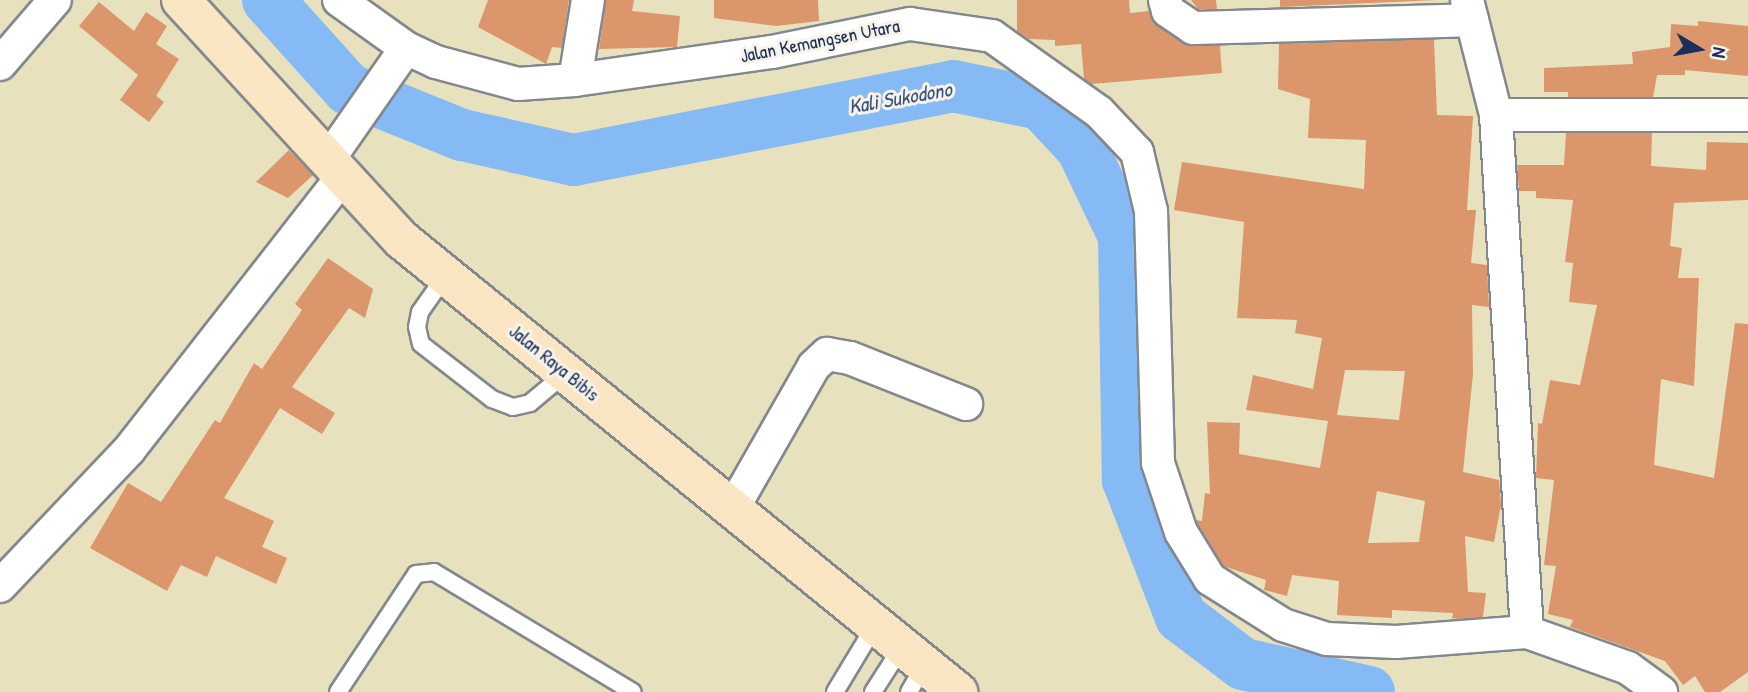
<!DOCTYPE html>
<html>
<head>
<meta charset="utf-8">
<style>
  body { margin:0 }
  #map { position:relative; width:1748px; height:692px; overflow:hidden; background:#e8e1be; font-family:"Patrick Hand",sans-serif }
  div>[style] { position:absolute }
  .river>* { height:52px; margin:-26px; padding:0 26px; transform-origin:26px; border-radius:26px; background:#86baf4 }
  .building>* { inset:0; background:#db966c }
  .roads { filter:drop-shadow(2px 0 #82888e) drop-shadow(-2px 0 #82888e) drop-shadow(0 2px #82888e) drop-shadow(0 -2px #82888e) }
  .lane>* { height:16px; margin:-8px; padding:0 8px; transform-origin:8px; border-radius:8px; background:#fff }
  .street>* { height:32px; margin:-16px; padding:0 16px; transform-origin:16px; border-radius:16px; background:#fff }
  .secondary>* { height:38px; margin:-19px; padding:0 19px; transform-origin:19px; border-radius:19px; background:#fbe6c4 }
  span { translate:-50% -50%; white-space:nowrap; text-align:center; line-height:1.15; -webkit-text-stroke:6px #f7f3e8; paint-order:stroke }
  .street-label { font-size:19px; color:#1b2f5e }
  .water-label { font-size:21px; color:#365284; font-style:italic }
  .north { position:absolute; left:1664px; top:14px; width:70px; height:70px; -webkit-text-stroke:5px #f7f3e8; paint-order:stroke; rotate:100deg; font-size:19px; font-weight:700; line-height:28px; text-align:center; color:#1b2f5e }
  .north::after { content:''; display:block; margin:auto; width:24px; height:32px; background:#1b2f5e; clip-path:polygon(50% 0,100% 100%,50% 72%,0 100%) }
</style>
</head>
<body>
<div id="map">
  <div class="river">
    <div style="left:268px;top:0;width:120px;rotate:48deg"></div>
    <div style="left:348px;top:89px;width:123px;rotate:22deg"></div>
    <div style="left:462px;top:135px;width:115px;rotate:12.6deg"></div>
    <div style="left:574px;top:160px;width:386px;rotate:-11deg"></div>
    <div style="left:953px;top:86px;width:90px;rotate:11.6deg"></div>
    <div style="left:1041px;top:104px;width:60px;rotate:47deg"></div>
    <div style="left:1082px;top:148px;width:98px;rotate:64.5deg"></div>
    <div style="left:1124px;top:236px;width:244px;rotate:89.1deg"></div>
    <div style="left:1128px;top:480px;width:147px;rotate:68.9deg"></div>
    <div style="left:1181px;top:617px;width:78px;rotate:37.2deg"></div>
    <div style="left:1243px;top:664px;width:129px;rotate:12.5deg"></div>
  </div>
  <div class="building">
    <div style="clip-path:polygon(488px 0,569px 0,562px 48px,552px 47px,546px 64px,478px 27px)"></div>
    <div style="clip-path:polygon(606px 0,634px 0,632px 11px,680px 16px,677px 47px,599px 49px)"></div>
    <div style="clip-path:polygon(714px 0,818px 0,819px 21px,776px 26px,714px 18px)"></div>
    <div style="clip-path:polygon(1017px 0,1129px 0,1130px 13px,1149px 11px,1158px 26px,1183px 43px,1220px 46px,1222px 73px,1091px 84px,1084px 79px,1081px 44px,1055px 46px,1055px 40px,1029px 39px,1017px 31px)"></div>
    <div style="clip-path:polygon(1191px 0,1216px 0,1217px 9px,1198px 9px)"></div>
    <div style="clip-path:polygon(1280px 0,1437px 0,1280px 7px)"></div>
    <div style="clip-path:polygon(99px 2px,134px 31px,146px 12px,167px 26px,156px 44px,179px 59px,156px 96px,164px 102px,149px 122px,120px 100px,138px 75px,79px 26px)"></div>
    <div style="clip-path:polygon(1698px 21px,1748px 26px,1748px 76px,1685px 70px,1685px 75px,1657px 75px,1653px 97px,1568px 97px,1568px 92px,1544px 92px,1544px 68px,1633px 64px,1632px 52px,1670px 47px,1671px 24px,1698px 26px)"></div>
    <div style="clip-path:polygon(evenodd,1434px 39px,1437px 115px,1473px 116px,1467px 210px,1476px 210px,1471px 263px,1487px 265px,1489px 307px,1472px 305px,1473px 374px,1463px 472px,1499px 480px,1501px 505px,1494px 542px,1465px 536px,1468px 592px,1486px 593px,1483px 617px,1459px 619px,1452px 618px,1453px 613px,1392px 610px,1392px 618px,1337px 615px,1339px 581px,1292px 575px,1287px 596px,1264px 590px,1266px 580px,1223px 566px,1198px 524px,1196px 520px,1202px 521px,1205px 493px,1210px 494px,1207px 422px,1240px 423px,1239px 454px,1320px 468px,1328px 421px,1246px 410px,1253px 375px,1313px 389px,1322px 338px,1295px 333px,1297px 320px,1237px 318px,1244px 222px,1174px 210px,1182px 162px,1364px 189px,1366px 140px,1308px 138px,1310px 99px,1278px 89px,1279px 44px,1434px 39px,1345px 370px,1405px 371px,1399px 420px,1337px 415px,1345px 370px,1434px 39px,1377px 491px,1425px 501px,1419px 542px,1368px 543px,1377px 491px)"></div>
    <div style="clip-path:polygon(1566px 133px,1652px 133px,1651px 166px,1706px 170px,1707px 142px,1748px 143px,1748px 200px,1674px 203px,1670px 246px,1682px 248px,1678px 278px,1699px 278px,1694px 386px,1661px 379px,1654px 465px,1714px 478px,1735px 323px,1748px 324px,1748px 672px,1720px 692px,1705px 692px,1695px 676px,1683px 685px,1665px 661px,1570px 627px,1573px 620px,1548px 614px,1556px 566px,1544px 565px,1554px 480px,1536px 478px,1538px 423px,1542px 424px,1550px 380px,1580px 385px,1597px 305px,1569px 302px,1573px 263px,1565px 262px,1573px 200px,1536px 198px,1536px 191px,1519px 191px,1517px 165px,1564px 165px)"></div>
    <div style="clip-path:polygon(289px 150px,313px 175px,288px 198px,256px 182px)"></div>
    <div style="clip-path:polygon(328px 258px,373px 289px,365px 318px,349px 308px,292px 387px,335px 413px,322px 434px,280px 408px,224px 498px,274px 521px,262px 547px,287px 558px,276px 584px,216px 556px,207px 577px,181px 565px,167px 591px,90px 548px,128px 483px,161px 502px,215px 420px,220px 423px,254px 363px,262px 369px,302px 310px,295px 304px)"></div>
  </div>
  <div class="roads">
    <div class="lane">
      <div style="left:446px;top:275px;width:45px;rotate:125.1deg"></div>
      <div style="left:420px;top:312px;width:15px;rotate:101deg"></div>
      <div style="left:417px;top:327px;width:17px;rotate:77deg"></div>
      <div style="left:421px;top:344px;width:90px;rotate:37.8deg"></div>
      <div style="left:492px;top:399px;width:22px;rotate:21deg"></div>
      <div style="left:513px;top:407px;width:17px;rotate:-13deg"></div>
      <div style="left:530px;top:403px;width:47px;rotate:-39.8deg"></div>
      <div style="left:338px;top:692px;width:141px;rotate:-56.5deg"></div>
      <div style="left:416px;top:574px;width:18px;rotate:-6deg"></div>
      <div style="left:434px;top:572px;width:232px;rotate:31.1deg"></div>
      <div style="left:835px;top:692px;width:79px;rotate:-58.9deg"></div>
      <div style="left:873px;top:692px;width:56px;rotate:-57.4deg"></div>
      <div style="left:909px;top:692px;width:32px;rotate:-60deg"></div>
    </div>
    <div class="street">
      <div style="left:339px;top:0;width:82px;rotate:35.6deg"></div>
      <div style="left:406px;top:48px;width:33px;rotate:25deg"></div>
      <div style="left:436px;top:62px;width:85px;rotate:15deg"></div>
      <div style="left:518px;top:84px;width:57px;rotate:-4deg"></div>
      <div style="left:575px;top:80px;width:199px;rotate:-8.1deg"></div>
      <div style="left:772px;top:52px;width:141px;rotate:-11.5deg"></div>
      <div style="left:910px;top:24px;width:83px;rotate:8.3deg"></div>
      <div style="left:992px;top:36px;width:131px;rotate:35.4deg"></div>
      <div style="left:1099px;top:112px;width:55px;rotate:46.5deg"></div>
      <div style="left:1137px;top:152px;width:61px;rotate:76.7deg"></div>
      <div style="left:1151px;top:211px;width:252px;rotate:88.4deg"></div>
      <div style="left:1158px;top:463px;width:73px;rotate:71.6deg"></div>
      <div style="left:1181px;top:532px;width:55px;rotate:58.3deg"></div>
      <div style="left:1210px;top:579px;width:86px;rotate:32.2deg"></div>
      <div style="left:1283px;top:625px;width:46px;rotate:17.7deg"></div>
      <div style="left:1327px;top:639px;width:69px;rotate:2.5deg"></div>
      <div style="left:1396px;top:642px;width:131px;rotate:-4.4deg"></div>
      <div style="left:1527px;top:632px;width:107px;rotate:19.6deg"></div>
      <div style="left:1628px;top:668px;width:41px;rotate:36deg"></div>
      <div style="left:1165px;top:0;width:11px;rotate:75deg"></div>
      <div style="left:1168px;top:11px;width:30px;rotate:34deg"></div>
      <div style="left:1193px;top:28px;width:279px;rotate:-1.6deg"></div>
      <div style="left:1467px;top:0;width:119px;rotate:75.8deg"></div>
      <div style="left:1496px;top:115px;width:518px;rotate:86.57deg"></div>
      <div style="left:0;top:64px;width:84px;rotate:-49.3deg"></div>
      <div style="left:575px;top:80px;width:81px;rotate:-80.8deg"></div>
      <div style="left:1496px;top:115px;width:252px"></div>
      <div style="left:328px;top:160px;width:136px;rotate:-55.1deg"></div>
      <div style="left:733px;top:508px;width:163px;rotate:-60.3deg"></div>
      <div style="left:814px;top:366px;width:18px;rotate:-43deg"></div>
      <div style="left:827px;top:354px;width:23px;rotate:10deg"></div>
      <div style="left:850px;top:358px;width:125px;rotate:21.6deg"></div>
      <div style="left:0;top:586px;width:187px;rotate:-46.5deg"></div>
      <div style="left:129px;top:450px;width:346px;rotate:-52deg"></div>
    </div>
    <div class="secondary">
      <div style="left:181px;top:0;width:326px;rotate:47.4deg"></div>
      <div style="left:402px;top:240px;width:717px;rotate:39.11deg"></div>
    </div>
  </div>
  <div class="street-label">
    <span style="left:820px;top:41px;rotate:-11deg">Jalan Kemangsen Utara</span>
    <span style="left:554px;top:363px;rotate:39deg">Jalan Raya Bibis</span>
  </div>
  <div class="water-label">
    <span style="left:900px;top:98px;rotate:-10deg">Kali Sukodono</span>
  </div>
  <div class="north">N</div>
</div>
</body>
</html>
